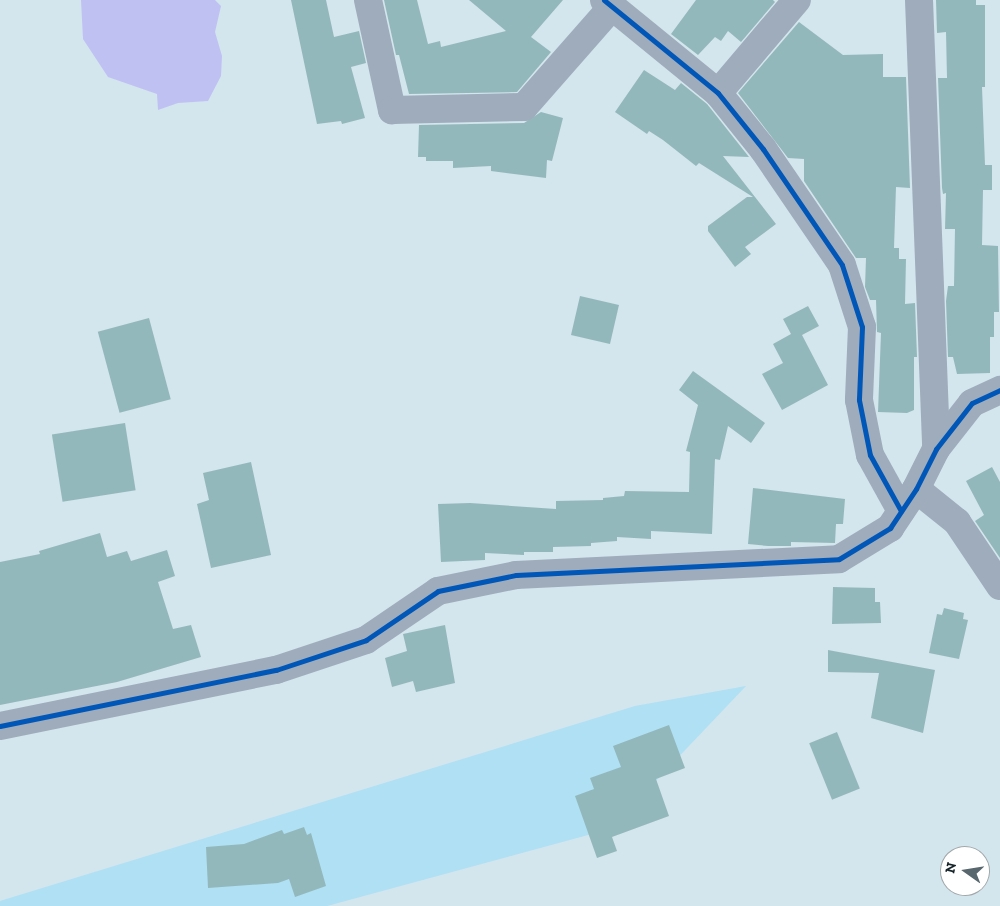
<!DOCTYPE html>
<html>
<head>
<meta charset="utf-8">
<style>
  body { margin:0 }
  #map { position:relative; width:1000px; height:906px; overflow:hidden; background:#d3e5ed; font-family:"Zilla Slab",serif }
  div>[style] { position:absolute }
  .green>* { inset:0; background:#afe0f4 }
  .water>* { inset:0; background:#c0c1f3 }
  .building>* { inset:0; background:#93b8bc; transform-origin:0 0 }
  .minor>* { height:28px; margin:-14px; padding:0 14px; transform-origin:14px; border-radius:14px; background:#9facbb }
  .cycleway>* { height:5px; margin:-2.5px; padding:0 2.5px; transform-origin:2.5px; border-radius:2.5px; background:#0057b8 }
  span { translate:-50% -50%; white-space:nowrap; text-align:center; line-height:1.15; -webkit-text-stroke:4.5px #fff; paint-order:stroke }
  .north { position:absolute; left:940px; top:846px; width:50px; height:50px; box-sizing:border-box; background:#fff; border:1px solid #a2a7a9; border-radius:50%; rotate:283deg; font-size:14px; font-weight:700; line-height:20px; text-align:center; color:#162328 }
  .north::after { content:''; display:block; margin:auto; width:18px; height:22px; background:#58676d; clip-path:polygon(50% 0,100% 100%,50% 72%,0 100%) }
</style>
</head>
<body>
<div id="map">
  <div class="green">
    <div style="clip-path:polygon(746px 686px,610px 829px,327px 906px,0 906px,0 901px,635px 706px)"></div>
  </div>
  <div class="water">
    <div style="clip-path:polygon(81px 0,215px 0,221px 6px,215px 32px,222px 56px,221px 76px,208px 101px,178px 103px,158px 110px,157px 94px,108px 77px,83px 39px)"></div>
  </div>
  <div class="building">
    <div style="clip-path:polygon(291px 0,326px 0,334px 37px,359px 31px,366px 63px,351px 67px,365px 118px,342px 124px,341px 121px,317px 124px)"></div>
    <div style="clip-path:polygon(384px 0,417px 0,428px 44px,440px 41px,441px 47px,506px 31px,469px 0,563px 0,531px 37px,551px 52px,517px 92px,409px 94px,399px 55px,396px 55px)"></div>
    <div style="clip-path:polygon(696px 0,773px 0,775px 2px,741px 42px,728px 31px,721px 41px,715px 37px,698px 55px,671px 34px)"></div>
    <div style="clip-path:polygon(936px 0,976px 0,976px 5px,985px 5px,985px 87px,982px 87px,985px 165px,992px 165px,992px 190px,983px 190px,982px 245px,998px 246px,999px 312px,994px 312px,994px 337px,990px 337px,990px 373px,957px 374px,953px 357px,948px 357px,946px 301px,948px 286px,954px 286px,955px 229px,945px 229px,946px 193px,943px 194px,942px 188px,938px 78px,947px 78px,946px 32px,937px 33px)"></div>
    <div style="clip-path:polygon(799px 22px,843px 55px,883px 54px,883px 77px,906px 77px,910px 188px,896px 187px,894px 248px,899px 248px,899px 259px,906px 259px,905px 304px,915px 303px,917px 357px,914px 357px,914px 410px,907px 413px,878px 412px,881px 333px,877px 332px,876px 300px,870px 300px,865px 287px,866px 258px,856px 258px,804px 181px,804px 159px,788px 158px,738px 93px)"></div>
    <div style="clip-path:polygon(644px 70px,675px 90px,681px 83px,707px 104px,749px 157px,723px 156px,776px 224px,745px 247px,751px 254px,735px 267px,708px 231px,708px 226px,747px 197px,753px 197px,699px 163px,696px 166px,663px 140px,649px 131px,647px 134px,615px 112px)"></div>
    <div style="clip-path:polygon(541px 112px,563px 118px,552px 161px,547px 160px,546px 178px,491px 171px,491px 166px,453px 168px,453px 161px,426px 161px,426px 157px,418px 157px,419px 125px,524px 123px)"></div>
    <div style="left:580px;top:296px;width:40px;height:40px;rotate:13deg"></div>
    <div style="clip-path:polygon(808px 306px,819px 326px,802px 335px,828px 385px,782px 410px,762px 374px,783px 363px,773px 344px,791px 334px,783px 319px)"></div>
    <div style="left:149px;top:318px;width:84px;height:53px;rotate:75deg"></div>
    <div style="clip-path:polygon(693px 371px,765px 423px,751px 443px,728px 426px,720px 460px,715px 459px,712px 534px,651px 531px,651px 539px,617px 537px,617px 541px,591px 543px,591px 546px,553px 547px,553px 552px,524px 552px,524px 555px,485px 553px,485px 560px,441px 562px,438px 504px,470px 503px,556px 509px,556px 501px,603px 500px,603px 498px,624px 496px,625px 491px,689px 492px,690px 452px,686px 451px,698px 405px,679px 390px)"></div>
    <div style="left:125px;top:423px;width:68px;height:74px;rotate:81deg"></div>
    <div style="clip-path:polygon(251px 462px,271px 555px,211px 568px,197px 504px,209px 500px,203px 473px)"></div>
    <div style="clip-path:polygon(992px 467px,1000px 482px,1000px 558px,975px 521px,984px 515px,966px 481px)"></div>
    <div style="clip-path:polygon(753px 488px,845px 499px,843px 524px,836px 524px,835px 543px,791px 542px,791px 546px,768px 546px,748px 544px)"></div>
    <div style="clip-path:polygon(100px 533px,107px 557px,127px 551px,131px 561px,167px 550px,175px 576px,158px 582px,173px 629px,191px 625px,201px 657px,117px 682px,0 705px,0 562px,40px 554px,39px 551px)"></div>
    <div style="clip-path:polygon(833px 587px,875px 588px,875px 602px,880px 602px,881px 623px,832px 624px)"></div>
    <div style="clip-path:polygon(944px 608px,964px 613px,963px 619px,968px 620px,959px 659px,929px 653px,937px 614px,942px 615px)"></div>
    <div style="clip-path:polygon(445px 625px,455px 683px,416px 692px,413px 681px,392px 687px,385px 658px,407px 651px,403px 634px)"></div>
    <div style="clip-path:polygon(828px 650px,935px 670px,923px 733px,871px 718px,879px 673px,828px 672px)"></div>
    <div style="clip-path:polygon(669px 725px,685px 768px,656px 779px,669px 816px,612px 837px,617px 851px,597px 858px,575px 796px,594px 789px,590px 778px,621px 767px,613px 746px)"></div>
    <div style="left:837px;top:732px;width:61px;height:30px;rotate:68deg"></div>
    <div style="clip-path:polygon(304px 827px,307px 835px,311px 833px,326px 886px,295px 897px,289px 879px,278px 883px,208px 888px,206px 847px,244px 844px,282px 830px,284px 834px)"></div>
  </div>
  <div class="minor">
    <div style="left:368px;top:0;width:113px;rotate:77.7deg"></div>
    <div style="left:392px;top:110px;width:132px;rotate:-1.3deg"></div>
    <div style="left:524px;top:107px;width:133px;rotate:-48.7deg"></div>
    <div style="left:604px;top:0;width:147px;rotate:39.2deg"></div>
    <div style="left:718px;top:93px;width:72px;rotate:51.2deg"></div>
    <div style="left:763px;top:149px;width:140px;rotate:55.7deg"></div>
    <div style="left:842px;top:265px;width:65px;rotate:72.1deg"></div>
    <div style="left:862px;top:327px;width:73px;rotate:92.4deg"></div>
    <div style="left:859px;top:400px;width:56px;rotate:78.7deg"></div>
    <div style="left:870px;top:455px;width:64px;rotate:61deg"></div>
    <div style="left:919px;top:0;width:449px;rotate:87.8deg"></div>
    <div style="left:718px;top:93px;width:122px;rotate:-49.7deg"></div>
    <div style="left:916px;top:489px;width:53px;rotate:38.8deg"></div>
    <div style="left:957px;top:522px;width:77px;rotate:56.1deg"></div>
    <div style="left:0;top:726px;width:282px;rotate:-11.5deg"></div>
    <div style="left:276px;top:670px;width:95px;rotate:-18.4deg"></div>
    <div style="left:366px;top:640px;width:87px;rotate:-34.2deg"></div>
    <div style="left:438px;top:591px;width:80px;rotate:-11.6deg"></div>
    <div style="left:516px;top:575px;width:323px;rotate:-2.8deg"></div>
    <div style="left:839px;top:559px;width:60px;rotate:-31.3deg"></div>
    <div style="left:890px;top:528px;width:47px;rotate:-56.3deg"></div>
    <div style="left:916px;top:489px;width:45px;rotate:-63.4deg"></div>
    <div style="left:936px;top:449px;width:58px;rotate:-52deg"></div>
    <div style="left:972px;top:403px;width:31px;rotate:-25deg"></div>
  </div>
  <div class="cycleway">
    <div style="left:604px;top:0;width:147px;rotate:39.2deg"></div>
    <div style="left:718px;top:93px;width:72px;rotate:51.2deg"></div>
    <div style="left:763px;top:149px;width:140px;rotate:55.7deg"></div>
    <div style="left:842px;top:265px;width:65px;rotate:72.1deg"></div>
    <div style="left:862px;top:327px;width:73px;rotate:92.4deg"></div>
    <div style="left:859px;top:400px;width:56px;rotate:78.7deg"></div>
    <div style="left:870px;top:455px;width:64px;rotate:61deg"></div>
    <div style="left:0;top:726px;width:282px;rotate:-11.5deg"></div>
    <div style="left:276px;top:670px;width:95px;rotate:-18.4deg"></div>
    <div style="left:366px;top:640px;width:87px;rotate:-34.2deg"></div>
    <div style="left:438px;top:591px;width:80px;rotate:-11.6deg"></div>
    <div style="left:516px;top:575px;width:323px;rotate:-2.8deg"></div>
    <div style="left:839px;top:559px;width:60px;rotate:-31.3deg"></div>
    <div style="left:890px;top:528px;width:47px;rotate:-56.3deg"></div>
    <div style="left:916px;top:489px;width:45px;rotate:-63.4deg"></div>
    <div style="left:936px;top:449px;width:58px;rotate:-52deg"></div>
    <div style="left:972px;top:403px;width:31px;rotate:-25deg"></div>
  </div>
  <div class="north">N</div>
</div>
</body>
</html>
